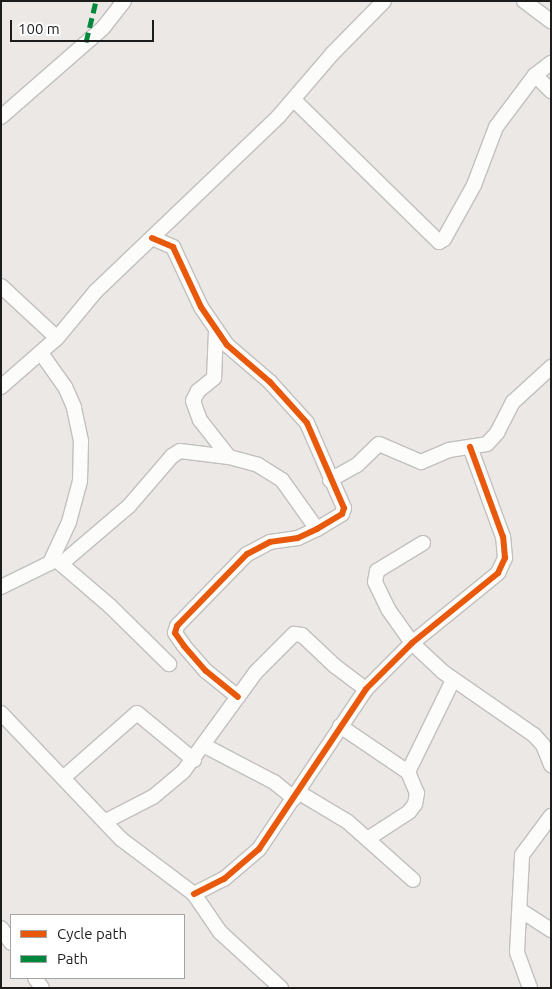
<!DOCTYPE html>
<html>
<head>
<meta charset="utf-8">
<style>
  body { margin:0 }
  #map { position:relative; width:552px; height:989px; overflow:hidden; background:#ebe8e5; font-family:Ubuntu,sans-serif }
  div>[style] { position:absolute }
  .roads { filter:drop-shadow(1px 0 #c2c0bf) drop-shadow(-1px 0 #c2c0bf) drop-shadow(0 1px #c2c0bf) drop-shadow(0 -1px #c2c0bf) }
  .minor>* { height:14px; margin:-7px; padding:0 7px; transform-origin:7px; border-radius:7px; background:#fcfcfb }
  .quiet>* { height:5px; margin-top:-2.5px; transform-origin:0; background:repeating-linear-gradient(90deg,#00873e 0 10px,transparent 0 15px) }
  .cycleway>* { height:6px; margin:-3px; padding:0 3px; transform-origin:3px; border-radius:3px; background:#e8590c }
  span { translate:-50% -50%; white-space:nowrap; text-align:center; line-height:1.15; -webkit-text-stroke:4px #fff; paint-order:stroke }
  .frame { position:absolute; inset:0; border:2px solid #1c1c1c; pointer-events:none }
  .legend { position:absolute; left:10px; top:914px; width:175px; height:65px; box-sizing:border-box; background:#fff; border:1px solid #a4a4a4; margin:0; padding:6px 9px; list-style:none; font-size:15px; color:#1c1c1c }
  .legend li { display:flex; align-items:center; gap:10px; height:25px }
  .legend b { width:25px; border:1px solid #a4a4a4 }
  .scale { position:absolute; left:10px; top:20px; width:144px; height:22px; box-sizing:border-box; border:2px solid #1c1c1c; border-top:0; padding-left:6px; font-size:15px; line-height:18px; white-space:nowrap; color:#1c1c1c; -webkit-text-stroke:4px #fff; paint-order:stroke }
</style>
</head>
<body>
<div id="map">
  <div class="roads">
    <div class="minor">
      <div style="left:524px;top:1px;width:34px;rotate:37deg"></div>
      <div style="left:535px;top:75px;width:23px;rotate:45deg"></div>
      <div style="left:294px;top:100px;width:203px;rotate:44.4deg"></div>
      <div style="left:439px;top:242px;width:6px;rotate:-31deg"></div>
      <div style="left:444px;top:239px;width:62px;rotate:-60.9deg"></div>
      <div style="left:474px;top:185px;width:62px;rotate:-69.2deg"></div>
      <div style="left:496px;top:127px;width:65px;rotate:-53.1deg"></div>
      <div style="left:535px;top:75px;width:20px;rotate:-37deg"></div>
      <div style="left:1px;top:117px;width:135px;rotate:-41.1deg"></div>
      <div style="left:103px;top:28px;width:34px;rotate:-52deg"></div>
      <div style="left:152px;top:238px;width:23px;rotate:23deg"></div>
      <div style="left:173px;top:247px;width:66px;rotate:65deg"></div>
      <div style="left:201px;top:307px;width:46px;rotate:55.6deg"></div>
      <div style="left:227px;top:345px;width:57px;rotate:40.7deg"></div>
      <div style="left:270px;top:382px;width:55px;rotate:47.9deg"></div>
      <div style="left:307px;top:423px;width:93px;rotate:66.5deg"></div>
      <div style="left:344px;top:508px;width:6px;rotate:108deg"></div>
      <div style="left:342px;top:514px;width:29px;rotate:149deg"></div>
      <div style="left:317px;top:529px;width:21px;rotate:155deg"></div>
      <div style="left:298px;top:538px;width:28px;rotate:172deg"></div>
      <div style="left:270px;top:542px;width:26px;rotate:152deg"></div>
      <div style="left:247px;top:554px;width:100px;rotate:134.2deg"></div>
      <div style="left:177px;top:626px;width:7px;rotate:106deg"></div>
      <div style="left:175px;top:633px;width:16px;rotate:55deg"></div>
      <div style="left:184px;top:646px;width:33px;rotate:49deg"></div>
      <div style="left:206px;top:671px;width:41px;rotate:39.1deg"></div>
      <div style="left:1px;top:286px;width:76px;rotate:42.9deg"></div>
      <div style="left:216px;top:331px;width:47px;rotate:92.4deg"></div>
      <div style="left:214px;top:378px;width:21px;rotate:141deg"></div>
      <div style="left:198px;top:391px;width:11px;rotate:117deg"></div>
      <div style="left:193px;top:401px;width:20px;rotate:70deg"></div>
      <div style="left:200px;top:420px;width:47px;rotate:51.9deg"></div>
      <div style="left:1px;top:387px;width:74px;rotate:-41.2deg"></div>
      <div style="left:57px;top:338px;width:61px;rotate:-50.3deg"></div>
      <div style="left:96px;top:291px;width:252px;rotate:-43.7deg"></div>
      <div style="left:278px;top:117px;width:83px;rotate:-49.4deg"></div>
      <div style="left:332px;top:54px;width:74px;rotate:-45.5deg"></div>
      <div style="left:330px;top:480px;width:31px;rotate:-29deg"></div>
      <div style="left:357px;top:465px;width:30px;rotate:-44deg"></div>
      <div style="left:379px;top:444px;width:46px;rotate:23.2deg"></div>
      <div style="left:421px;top:462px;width:30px;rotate:-23deg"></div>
      <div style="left:449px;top:450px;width:38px;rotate:-9deg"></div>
      <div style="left:487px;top:444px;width:15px;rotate:-48deg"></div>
      <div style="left:497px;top:433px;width:35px;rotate:-63deg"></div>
      <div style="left:513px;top:402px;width:52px;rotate:-42.6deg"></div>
      <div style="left:423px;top:543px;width:54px;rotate:148.7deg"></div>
      <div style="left:377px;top:571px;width:11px;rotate:100deg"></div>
      <div style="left:375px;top:582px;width:30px;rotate:64deg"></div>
      <div style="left:388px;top:609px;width:42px;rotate:54.8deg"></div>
      <div style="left:412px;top:643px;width:42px;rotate:43.1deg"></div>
      <div style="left:443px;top:672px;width:111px;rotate:34.7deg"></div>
      <div style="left:534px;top:735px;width:13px;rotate:48deg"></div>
      <div style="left:543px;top:745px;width:22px;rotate:68deg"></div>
      <div style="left:54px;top:558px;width:74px;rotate:40.6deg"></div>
      <div style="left:110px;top:606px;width:83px;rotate:44.5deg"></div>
      <div style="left:61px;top:564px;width:89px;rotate:-40.5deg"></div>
      <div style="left:129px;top:506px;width:66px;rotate:-49.3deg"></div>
      <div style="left:172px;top:456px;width:9px;rotate:-32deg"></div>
      <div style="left:180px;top:451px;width:49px;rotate:7deg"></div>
      <div style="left:229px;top:457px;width:30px;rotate:15deg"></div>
      <div style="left:258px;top:465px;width:28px;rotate:32deg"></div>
      <div style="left:282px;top:480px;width:60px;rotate:54.5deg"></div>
      <div style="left:1px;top:587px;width:55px;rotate:-26.1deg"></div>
      <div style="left:50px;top:563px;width:45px;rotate:-65.1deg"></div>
      <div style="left:69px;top:522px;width:42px;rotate:-75deg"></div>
      <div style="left:80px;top:481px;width:40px;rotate:-88.6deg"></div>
      <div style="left:81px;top:441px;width:35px;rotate:-102deg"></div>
      <div style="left:74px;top:407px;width:22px;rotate:-114deg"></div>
      <div style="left:65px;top:387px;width:42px;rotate:-125.2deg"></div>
      <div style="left:1px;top:713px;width:174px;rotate:46.4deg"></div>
      <div style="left:121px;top:839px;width:91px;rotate:37deg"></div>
      <div style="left:194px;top:894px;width:46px;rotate:55.6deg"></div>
      <div style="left:220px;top:932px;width:83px;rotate:42.6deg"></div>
      <div style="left:340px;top:726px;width:82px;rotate:34.1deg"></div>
      <div style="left:408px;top:772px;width:23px;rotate:67deg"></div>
      <div style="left:417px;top:793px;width:11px;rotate:100deg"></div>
      <div style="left:415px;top:804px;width:10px;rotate:127deg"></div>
      <div style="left:409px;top:812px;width:48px;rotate:147deg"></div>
      <div style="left:205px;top:746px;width:78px;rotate:27.6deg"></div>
      <div style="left:274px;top:782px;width:26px;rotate:39deg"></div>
      <div style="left:408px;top:772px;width:102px;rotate:-63.9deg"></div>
      <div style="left:63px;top:778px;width:98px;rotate:-41.3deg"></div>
      <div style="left:137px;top:713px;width:74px;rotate:39.5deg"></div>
      <div style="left:298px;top:792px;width:58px;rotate:31deg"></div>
      <div style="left:348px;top:822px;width:87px;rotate:41.7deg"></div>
      <div style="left:106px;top:821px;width:53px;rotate:-27.1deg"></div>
      <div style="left:153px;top:797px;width:39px;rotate:-40deg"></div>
      <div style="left:183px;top:772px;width:124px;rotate:-53.9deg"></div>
      <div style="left:256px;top:672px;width:54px;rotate:-45deg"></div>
      <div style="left:294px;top:634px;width:8px;rotate:7deg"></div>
      <div style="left:302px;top:635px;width:45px;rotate:43.2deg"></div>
      <div style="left:335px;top:666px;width:39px;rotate:37deg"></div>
      <div style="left:194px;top:894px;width:34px;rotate:-27deg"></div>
      <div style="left:224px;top:879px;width:46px;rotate:-40.6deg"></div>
      <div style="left:259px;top:849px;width:192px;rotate:-56.2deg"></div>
      <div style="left:366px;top:689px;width:65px;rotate:-45deg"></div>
      <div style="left:412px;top:643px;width:111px;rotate:-39.1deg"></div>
      <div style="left:498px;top:573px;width:17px;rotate:-65deg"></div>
      <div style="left:505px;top:558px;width:21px;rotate:-95deg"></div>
      <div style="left:503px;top:537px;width:96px;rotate:-110.1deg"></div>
      <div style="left:520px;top:910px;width:37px;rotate:33deg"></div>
      <div style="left:1px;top:928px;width:18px;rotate:56deg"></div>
      <div style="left:35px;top:978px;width:12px;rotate:55deg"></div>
      <div style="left:530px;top:988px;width:38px;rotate:-110deg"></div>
      <div style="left:517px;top:952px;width:97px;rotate:-87deg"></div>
      <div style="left:522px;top:855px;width:49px;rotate:-53.4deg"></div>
    </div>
  </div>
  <div class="quiet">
    <div style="left:86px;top:42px;width:42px;rotate:-76.3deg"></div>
  </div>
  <div class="cycleway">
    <div style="left:152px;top:238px;width:23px;rotate:23deg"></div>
    <div style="left:173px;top:247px;width:66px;rotate:65deg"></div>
    <div style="left:201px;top:307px;width:46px;rotate:55.6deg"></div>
    <div style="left:227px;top:345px;width:57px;rotate:40.7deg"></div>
    <div style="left:270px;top:382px;width:55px;rotate:47.9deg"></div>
    <div style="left:307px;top:423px;width:93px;rotate:66.5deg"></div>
    <div style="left:344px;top:508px;width:6px;rotate:108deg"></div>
    <div style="left:342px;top:514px;width:29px;rotate:149deg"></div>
    <div style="left:317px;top:529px;width:21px;rotate:155deg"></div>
    <div style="left:298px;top:538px;width:28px;rotate:172deg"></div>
    <div style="left:270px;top:542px;width:26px;rotate:152deg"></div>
    <div style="left:247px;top:554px;width:100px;rotate:134.2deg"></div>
    <div style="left:177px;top:626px;width:7px;rotate:106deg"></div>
    <div style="left:175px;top:633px;width:16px;rotate:55deg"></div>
    <div style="left:184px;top:646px;width:33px;rotate:49deg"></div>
    <div style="left:206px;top:671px;width:41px;rotate:39.1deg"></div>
    <div style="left:194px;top:894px;width:34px;rotate:-27deg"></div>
    <div style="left:224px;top:879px;width:46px;rotate:-40.6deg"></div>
    <div style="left:259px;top:849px;width:192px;rotate:-56.2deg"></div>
    <div style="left:366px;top:689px;width:65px;rotate:-45deg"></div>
    <div style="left:412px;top:643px;width:111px;rotate:-39.1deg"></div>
    <div style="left:498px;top:573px;width:17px;rotate:-65deg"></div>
    <div style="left:505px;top:558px;width:21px;rotate:-95deg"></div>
    <div style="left:503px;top:537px;width:96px;rotate:-110.1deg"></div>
  </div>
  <div class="frame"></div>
  <ul class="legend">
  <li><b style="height:6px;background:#e8590c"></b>Cycle path</li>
  <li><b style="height:6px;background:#00873e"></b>Path</li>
  </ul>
  <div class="scale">100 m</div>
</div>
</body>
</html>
